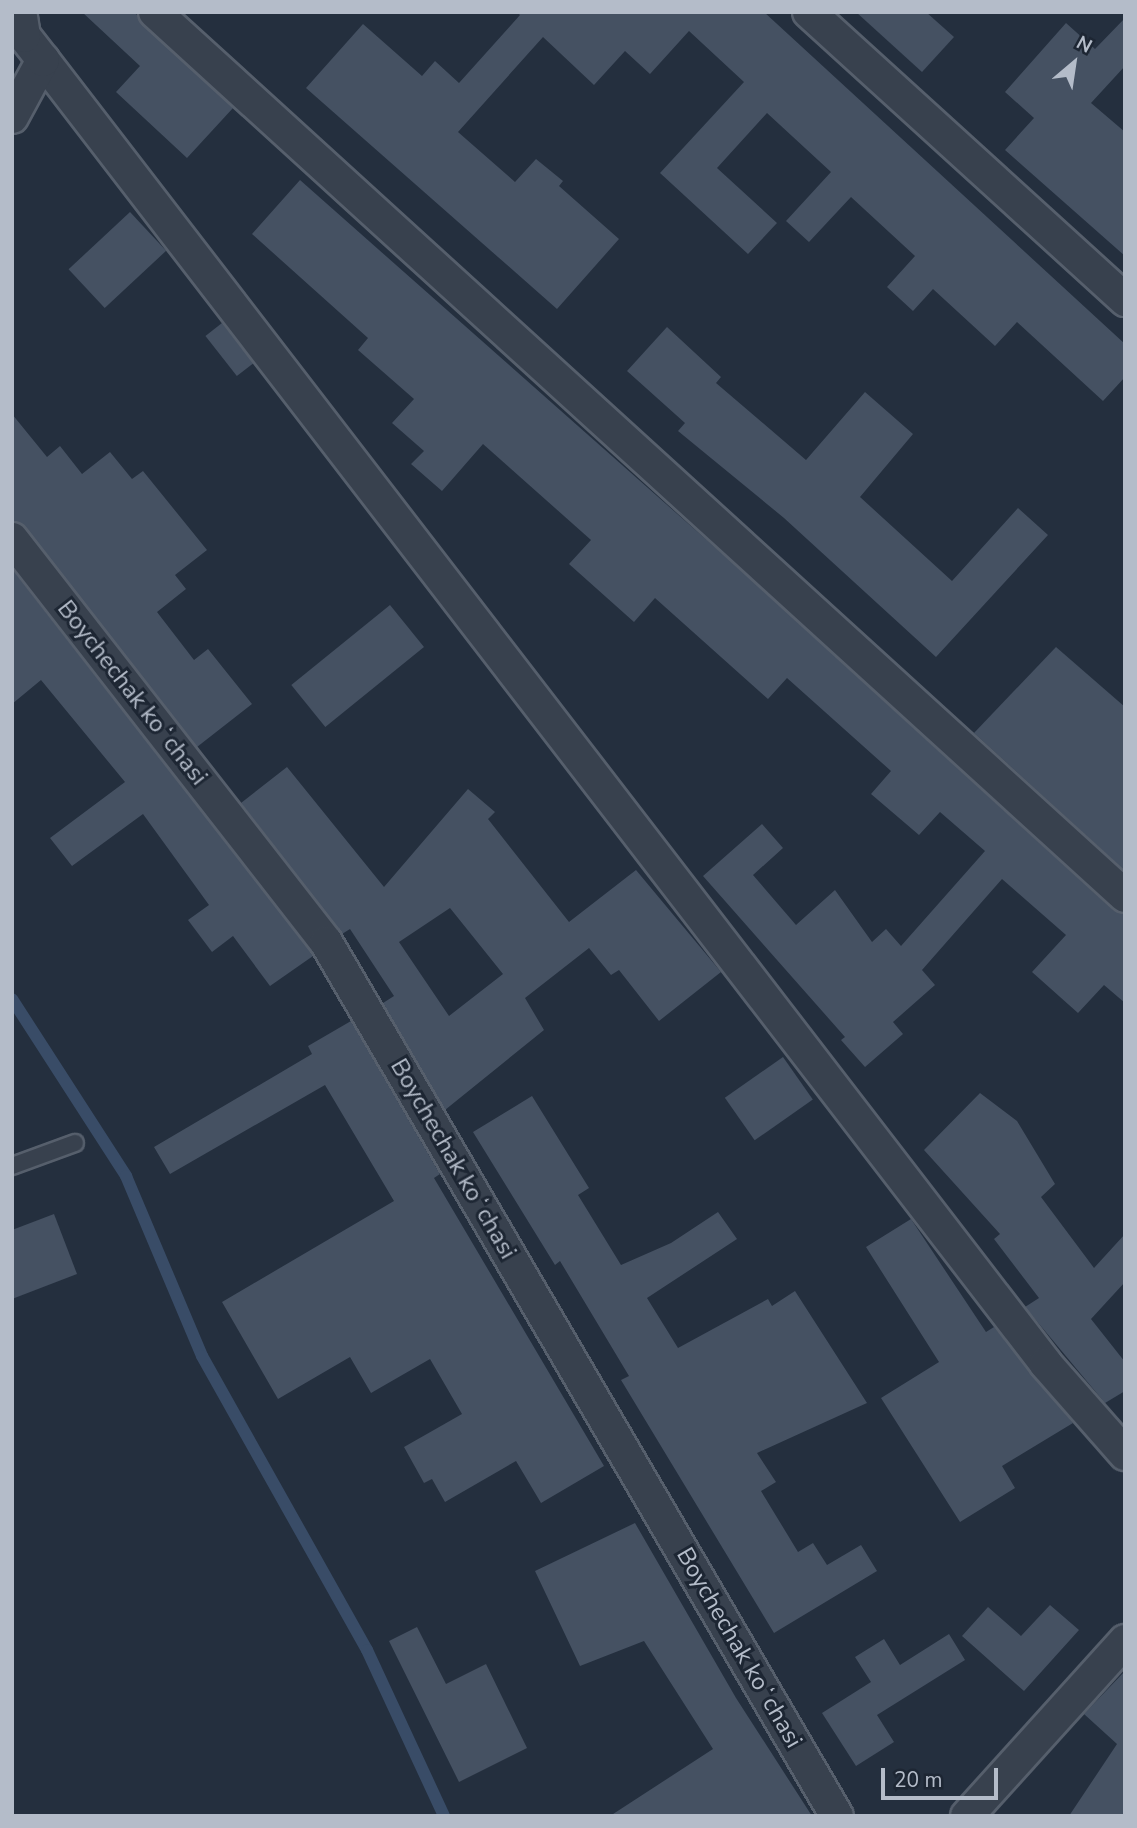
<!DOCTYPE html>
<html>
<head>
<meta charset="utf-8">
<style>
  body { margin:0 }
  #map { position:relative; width:1137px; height:1828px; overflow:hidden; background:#242f3e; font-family:"Nunito Sans",sans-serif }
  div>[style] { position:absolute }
  .stream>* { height:12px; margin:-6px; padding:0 6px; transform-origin:6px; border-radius:6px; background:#394c67 }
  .building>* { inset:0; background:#455162; transform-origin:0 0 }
  .roads { filter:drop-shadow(2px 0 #565f6c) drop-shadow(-2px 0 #565f6c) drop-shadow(0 2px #565f6c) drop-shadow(0 -2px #565f6c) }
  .service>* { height:16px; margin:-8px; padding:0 8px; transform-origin:8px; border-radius:8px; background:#38414e }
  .minor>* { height:32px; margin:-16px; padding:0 16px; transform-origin:16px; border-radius:16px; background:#38414e }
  span { translate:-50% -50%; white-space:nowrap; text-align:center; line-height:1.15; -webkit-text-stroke:6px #1d2633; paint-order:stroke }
  .street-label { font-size:24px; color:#b4bcc9 }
  .frame { position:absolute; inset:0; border:14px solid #b4bcc9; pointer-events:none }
  .north { position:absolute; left:1039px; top:28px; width:70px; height:70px; -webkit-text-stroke:5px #1d2633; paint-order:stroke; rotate:29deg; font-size:19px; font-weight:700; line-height:28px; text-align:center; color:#b4bcc9 }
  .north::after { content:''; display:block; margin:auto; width:24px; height:32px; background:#b4bcc9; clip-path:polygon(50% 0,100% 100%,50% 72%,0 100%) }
  .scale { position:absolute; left:881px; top:1768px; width:117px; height:32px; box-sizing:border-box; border:4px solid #b4bcc9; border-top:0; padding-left:9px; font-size:21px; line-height:24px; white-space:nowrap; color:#b4bcc9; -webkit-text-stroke:5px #1d2633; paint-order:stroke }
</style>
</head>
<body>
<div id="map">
  <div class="stream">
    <div style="left:12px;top:999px;width:211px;rotate:57.2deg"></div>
    <div style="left:126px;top:1176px;width:195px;rotate:67.1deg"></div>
    <div style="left:202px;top:1356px;width:337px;rotate:60.7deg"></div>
    <div style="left:367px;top:1650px;width:183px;rotate:65.1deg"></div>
  </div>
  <div class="building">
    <div style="clip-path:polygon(82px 12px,134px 12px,233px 108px,187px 158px,116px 92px,140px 66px)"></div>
    <div style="clip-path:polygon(517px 12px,764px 12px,1125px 344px,1125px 377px,1103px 401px,1017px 322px,995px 346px,933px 289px,913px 311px,887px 287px,915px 256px,851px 197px,809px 242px,786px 221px,831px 172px,767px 113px,717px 168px,777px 223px,748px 254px,660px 173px,744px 82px,689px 31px,650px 74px,625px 51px,594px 85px,543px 37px,458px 132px,515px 182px,536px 159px,563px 181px,559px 186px,619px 239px,557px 309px,306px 88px,363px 24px,422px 76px,435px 61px,459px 83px,520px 15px)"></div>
    <div style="clip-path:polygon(856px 12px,926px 12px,954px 37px,922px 72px)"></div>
    <div style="clip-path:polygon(1125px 18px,1125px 66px,1091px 103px,1125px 132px,1125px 256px,1005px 150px,1034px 118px,1005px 92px,1066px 23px,1095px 49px)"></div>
    <div style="clip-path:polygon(300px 180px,735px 565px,1113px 910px,1125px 914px,1125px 1003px,1104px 985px,1078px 1013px,1032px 972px,1066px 935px,1002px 879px,922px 970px,935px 985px,893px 1022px,903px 1034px,865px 1067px,841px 1040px,845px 1037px,703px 876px,762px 824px,783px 848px,753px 875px,796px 925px,835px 890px,872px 942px,886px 929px,901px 946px,985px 851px,940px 812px,919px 835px,871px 794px,891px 771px,787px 678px,768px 699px,655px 598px,634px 622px,569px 564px,591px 540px,483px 444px,442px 491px,411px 464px,424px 451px,392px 423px,414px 399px,358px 350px,368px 338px,252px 234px)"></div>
    <div style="left:130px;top:212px;width:53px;height:84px;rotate:47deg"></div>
    <div style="left:222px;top:323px;width:51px;height:21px;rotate:52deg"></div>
    <div style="clip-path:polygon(667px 327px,721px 377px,716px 383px,806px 460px,865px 392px,913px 434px,860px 497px,952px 581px,1018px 508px,1048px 535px,936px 657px,784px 518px,678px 431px,685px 423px,627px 371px)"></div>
    <div style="clip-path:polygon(12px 414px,47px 457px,60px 446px,82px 474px,110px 452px,132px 479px,143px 471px,207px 550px,175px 575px,186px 589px,157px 612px,194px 660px,208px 649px,252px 704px,197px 747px,26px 528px,12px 521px)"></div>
    <div style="clip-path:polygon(12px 569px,311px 952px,313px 956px,270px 986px,233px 936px,212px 952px,188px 920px,209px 905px,143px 814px,72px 866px,50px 838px,125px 782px,41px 680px,12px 704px)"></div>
    <div style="left:390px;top:605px;width:54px;height:127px;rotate:51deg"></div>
    <div style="clip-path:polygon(1056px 647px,1125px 707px,1125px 871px,974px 733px)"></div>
    <div style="clip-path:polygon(evenodd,287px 767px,384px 887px,468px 789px,495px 812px,488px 819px,569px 922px,636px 870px,721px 972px,659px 1021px,619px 970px,611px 975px,589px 948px,525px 998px,544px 1030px,445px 1110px,383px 1003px,394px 996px,350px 929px,342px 934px,241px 803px,287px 767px,450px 908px,503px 974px,449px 1016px,399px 942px,450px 908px)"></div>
    <div style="clip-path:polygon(351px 1021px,440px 1174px,434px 1178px,604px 1466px,541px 1503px,516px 1461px,445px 1502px,432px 1479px,424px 1483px,404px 1447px,462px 1414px,430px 1359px,371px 1393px,350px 1357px,278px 1399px,222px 1302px,394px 1201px,325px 1085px,170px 1174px,154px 1147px,312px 1054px,308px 1046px)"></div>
    <div style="left:783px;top:1057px;width:52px;height:71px;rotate:55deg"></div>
    <div style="clip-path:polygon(980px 1093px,1017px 1121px,1055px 1184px,1041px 1197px,1094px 1268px,1125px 1234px,1125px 1282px,1091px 1319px,1125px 1362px,1125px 1391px,1105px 1403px,1025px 1307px,1039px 1298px,994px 1239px,1000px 1234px,924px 1150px)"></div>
    <div style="clip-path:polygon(532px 1096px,589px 1188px,578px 1195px,621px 1265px,671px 1243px,718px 1212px,737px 1239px,647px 1298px,678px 1348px,768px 1299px,772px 1306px,795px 1291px,867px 1403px,757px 1453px,776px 1482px,761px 1491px,798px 1552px,813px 1543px,827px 1565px,861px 1545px,877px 1571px,774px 1633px,621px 1380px,629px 1376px,560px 1261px,555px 1265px,473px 1132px)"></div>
    <div style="clip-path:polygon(54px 1214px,77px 1274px,12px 1299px,12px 1230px)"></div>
    <div style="clip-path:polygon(911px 1219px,986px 1332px,994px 1327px,1073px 1423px,1002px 1466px,1015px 1488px,960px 1522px,881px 1398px,939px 1362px,866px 1247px)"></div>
    <div style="clip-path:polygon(635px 1523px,736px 1698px,812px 1816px,610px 1816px,713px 1749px,644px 1641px,580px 1666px,535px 1571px)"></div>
    <div style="clip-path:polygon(1050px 1605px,1079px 1630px,1024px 1691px,962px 1636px,988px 1607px,1021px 1636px)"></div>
    <div style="clip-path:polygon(417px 1627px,446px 1684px,486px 1664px,527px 1748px,459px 1782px,389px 1641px)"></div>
    <div style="clip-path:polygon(949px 1634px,965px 1660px,877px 1715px,894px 1742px,856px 1766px,822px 1713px,871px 1682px,855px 1657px,884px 1639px,900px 1665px)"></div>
    <div style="clip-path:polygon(1125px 1671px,1125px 1816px,1069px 1816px,1117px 1744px,1084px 1714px)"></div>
  </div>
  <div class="roads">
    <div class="service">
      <div style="left:12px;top:1166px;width:67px;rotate:-20.1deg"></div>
    </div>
    <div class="minor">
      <div style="left:155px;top:12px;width:1312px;rotate:42.34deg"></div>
      <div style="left:809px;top:12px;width:428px;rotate:42.3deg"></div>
      <div style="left:43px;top:60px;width:1645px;rotate:52.43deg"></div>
      <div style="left:1046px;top:1364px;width:120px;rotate:48.7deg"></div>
      <div style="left:12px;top:117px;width:65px;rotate:-61.5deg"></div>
      <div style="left:43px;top:60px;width:31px;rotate:-128deg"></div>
      <div style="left:24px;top:36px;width:24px;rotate:-99deg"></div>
      <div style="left:12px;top:539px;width:511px;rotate:52.08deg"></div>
      <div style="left:326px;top:942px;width:1012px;rotate:59.69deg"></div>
      <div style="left:967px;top:1816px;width:236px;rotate:-47.9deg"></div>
    </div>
  </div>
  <div class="street-label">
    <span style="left:132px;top:693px;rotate:52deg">Boychechak koʻchasi</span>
    <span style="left:453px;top:1159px;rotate:60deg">Boychechak koʻchasi</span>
    <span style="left:739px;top:1648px;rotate:60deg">Boychechak koʻchasi</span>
  </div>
  <div class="frame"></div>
  <div class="north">N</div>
  <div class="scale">20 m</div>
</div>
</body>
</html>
